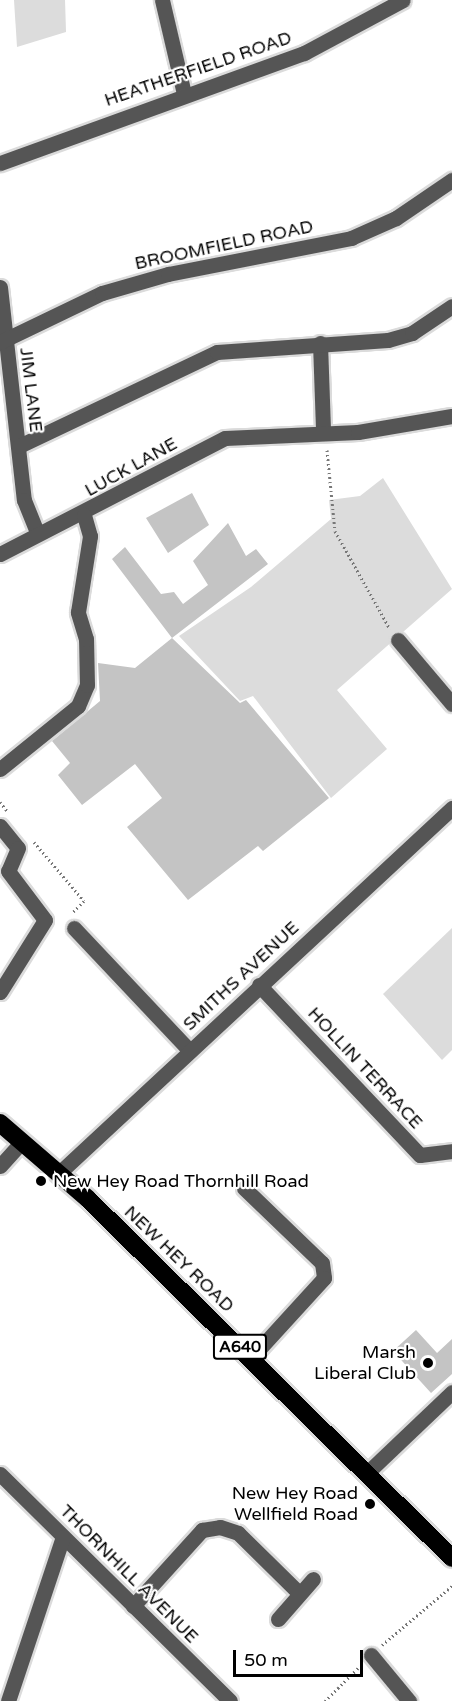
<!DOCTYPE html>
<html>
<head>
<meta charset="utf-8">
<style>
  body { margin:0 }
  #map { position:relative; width:452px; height:1701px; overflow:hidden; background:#fff; font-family:"Varela Round",sans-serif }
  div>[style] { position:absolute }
  .green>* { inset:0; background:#dcdcdc }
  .building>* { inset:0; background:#c4c4c4 }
  .path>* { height:3px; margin-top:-1.5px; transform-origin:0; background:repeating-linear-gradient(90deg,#777 0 1.5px,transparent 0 4.5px) }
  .roads { filter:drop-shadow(2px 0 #dbdbdb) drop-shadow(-2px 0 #dbdbdb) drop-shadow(0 2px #dbdbdb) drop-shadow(0 -2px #dbdbdb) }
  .minor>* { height:15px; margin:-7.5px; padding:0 7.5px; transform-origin:7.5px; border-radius:7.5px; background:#555 }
  .highway>* { height:18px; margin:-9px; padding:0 9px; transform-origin:9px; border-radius:9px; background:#000 }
  .dots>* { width:16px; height:16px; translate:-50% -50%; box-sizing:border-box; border:3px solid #fff; border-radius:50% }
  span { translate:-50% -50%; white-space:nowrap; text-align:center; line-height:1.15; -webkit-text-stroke:4.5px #fff; paint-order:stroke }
  .shield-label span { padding:2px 4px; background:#fff; border:2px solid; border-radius:4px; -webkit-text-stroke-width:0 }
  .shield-label { font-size:16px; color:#000; font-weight:700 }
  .street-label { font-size:18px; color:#000 }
  .poi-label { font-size:18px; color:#000 }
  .left { translate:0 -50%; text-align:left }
  .right { translate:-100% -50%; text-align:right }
  .scale { position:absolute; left:233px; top:1650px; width:130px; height:27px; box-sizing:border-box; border:3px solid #000; border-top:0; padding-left:8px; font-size:18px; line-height:21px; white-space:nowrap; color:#000; -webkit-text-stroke:4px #fff; paint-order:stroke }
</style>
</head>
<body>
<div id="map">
  <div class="green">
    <div style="clip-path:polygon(14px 0,65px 0,66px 32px,17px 47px)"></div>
    <div style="clip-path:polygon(383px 478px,452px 589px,337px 690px,387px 749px,331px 798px,253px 696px,240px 701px,179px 636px,251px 587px,331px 519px,329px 500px,360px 496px)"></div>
    <div style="clip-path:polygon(452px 928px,452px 1050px,442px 1060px,383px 994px)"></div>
  </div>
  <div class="building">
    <div style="clip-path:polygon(192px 493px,209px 525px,168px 553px,146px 518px)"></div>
    <div style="clip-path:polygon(228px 523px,246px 556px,256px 549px,268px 564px,172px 638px,112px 559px,125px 547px,161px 594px,174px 592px,183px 604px,208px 585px,193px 561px)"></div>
    <div style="clip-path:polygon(172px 638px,240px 703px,246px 700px,329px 798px,263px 851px,258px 846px,188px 900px,127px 827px,162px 798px,135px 764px,82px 805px,58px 775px,70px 763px,52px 741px,100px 701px,98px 663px,135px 668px)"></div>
    <div style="clip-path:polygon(416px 1330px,437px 1353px,452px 1339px,452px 1374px,431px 1393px,393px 1351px)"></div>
  </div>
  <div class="path">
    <div style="left:327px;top:450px;width:81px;rotate:84.4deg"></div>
    <div style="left:335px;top:531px;width:112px;rotate:60.7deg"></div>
    <div style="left:0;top:802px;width:13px;rotate:51deg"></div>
    <div style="left:34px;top:842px;width:77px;rotate:49.7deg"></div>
    <div style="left:84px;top:901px;width:16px;rotate:135deg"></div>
    <div style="left:382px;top:1645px;width:92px;rotate:-40.1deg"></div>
    <div style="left:325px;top:1701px;width:49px;rotate:-45deg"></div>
  </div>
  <div class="roads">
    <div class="minor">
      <div style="left:162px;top:0;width:97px;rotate:76.8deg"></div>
      <div style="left:0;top:163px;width:323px;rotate:-19.9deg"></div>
      <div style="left:304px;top:53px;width:112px;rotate:-28.2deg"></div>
      <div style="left:0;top:287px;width:214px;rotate:83.6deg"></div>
      <div style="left:24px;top:500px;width:35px;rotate:68deg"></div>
      <div style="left:0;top:342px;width:113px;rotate:-25.7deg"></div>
      <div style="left:102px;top:293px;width:69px;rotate:-16.1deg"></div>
      <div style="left:168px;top:274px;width:187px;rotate:-11.1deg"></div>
      <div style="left:351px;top:238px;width:49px;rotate:-24deg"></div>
      <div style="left:396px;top:218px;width:68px;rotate:-34.2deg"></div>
      <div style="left:320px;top:343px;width:88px;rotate:88deg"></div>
      <div style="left:19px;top:446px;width:219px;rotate:-25.4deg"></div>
      <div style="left:217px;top:352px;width:171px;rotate:-4deg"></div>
      <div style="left:388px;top:340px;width:25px;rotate:-16deg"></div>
      <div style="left:412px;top:333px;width:48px;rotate:-34deg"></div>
      <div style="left:0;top:554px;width:253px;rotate:-27.3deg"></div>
      <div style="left:225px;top:438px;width:133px;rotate:-2.6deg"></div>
      <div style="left:358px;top:432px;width:95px;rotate:-9.7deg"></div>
      <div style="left:398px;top:640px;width:84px;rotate:49.8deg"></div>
      <div style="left:0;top:769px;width:100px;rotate:-38.9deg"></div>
      <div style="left:78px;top:706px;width:23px;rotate:-67deg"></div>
      <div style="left:87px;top:685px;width:46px;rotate:-91.2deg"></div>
      <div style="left:86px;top:639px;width:28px;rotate:-107deg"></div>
      <div style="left:78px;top:612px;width:77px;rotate:-81deg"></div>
      <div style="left:90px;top:536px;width:22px;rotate:-106deg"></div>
      <div style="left:0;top:826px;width:28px;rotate:51deg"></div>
      <div style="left:18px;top:848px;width:25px;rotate:113deg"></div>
      <div style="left:8px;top:871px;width:61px;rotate:52.9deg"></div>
      <div style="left:45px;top:920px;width:85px;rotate:122deg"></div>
      <div style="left:74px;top:928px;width:169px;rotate:46.7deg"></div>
      <div style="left:259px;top:985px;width:234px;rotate:46.6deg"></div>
      <div style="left:420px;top:1155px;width:32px;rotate:-7deg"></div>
      <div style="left:0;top:1166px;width:31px;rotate:-48deg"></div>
      <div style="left:58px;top:1174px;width:538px;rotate:-42.89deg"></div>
      <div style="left:244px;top:1188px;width:108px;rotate:43.9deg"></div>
      <div style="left:322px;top:1263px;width:15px;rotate:82deg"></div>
      <div style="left:324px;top:1278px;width:108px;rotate:132.4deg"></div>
      <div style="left:368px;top:1472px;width:116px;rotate:-43.6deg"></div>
      <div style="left:0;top:1474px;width:323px;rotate:44.6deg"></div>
      <div style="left:133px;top:1606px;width:103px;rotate:-47.8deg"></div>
      <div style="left:202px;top:1530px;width:18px;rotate:-9deg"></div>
      <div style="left:220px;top:1527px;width:19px;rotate:18deg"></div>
      <div style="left:238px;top:1533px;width:86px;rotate:44.5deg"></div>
      <div style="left:278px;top:1619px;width:53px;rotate:-48.8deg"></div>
      <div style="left:371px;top:1655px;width:60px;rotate:50.4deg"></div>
      <div style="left:8px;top:1701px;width:173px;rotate:-71.5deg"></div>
    </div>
    <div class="highway">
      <div style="left:0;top:1123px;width:116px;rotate:40.8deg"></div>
      <div style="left:88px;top:1199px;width:511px;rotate:44.6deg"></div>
    </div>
  </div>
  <div class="dots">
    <div style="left:41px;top:1181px;background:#000"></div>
    <div style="left:428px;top:1363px;background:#000"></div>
    <div style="left:370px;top:1504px;background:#000"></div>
  </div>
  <div class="shield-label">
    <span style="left:240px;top:1347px">A640</span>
  </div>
  <div class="street-label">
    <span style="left:198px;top:69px;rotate:-19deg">HEATHERFIELD ROAD</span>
    <span style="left:224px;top:245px;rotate:-12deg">BROOMFIELD ROAD</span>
    <span style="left:31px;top:390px;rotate:83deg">JIM LANE</span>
    <span style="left:131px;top:467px;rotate:-29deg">LUCK LANE</span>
    <span style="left:241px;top:976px;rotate:-43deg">SMITHS AVENUE</span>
    <span style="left:365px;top:1068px;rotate:47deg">HOLLIN TERRACE</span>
    <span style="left:179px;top:1259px;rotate:44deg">NEW HEY ROAD</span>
    <span style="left:129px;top:1574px;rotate:45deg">THORNHILL AVENUE</span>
  </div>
  <div class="poi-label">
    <span class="left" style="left:53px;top:1181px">New Hey Road Thornhill Road</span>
    <span class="right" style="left:416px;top:1363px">Marsh<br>Liberal Club</span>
    <span class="right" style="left:358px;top:1504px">New Hey Road<br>Wellfield Road</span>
  </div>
  <div class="scale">50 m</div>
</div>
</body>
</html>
